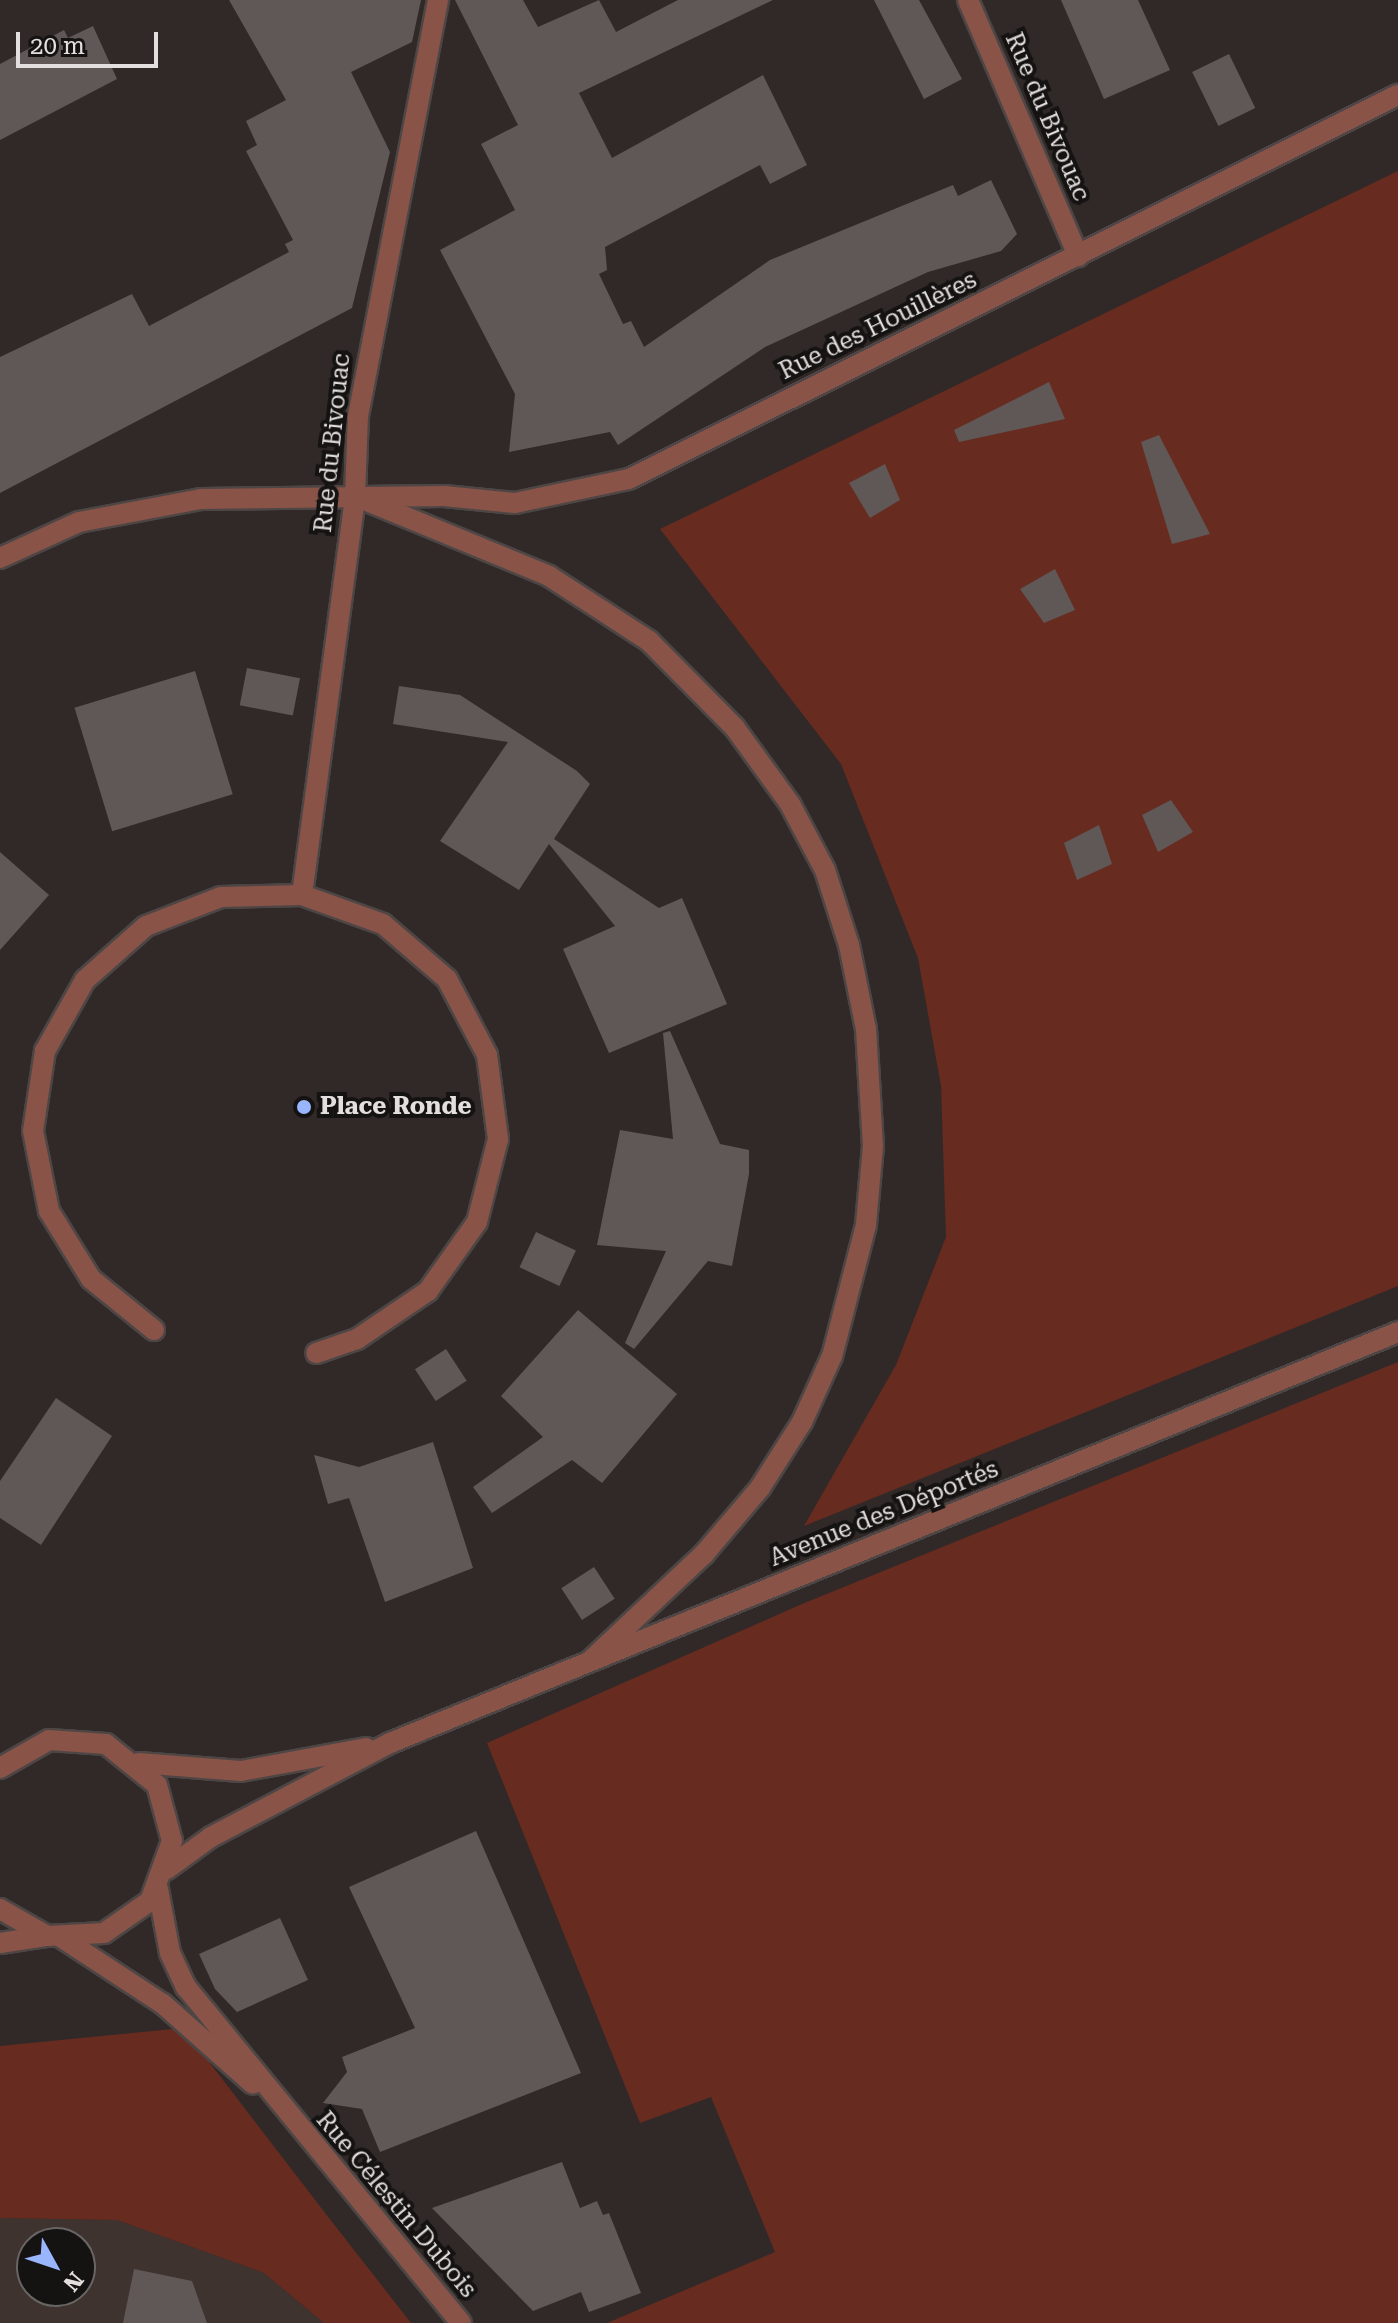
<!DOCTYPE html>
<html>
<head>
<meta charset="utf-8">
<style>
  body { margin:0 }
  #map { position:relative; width:1398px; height:2323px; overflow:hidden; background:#302928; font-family:"Roboto Serif",serif }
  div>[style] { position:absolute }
  .built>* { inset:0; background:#3f3330 }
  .green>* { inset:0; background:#682b20 }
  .building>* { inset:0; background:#5f5856; transform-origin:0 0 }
  .roads { filter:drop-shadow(2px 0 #4d4645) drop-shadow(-2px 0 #4d4645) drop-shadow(0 2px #4d4645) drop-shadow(0 -2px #4d4645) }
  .minor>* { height:20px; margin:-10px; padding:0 10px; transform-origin:10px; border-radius:10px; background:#895348 }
  .tertiary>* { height:20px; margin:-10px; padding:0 10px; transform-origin:10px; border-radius:10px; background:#895348 }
  .dots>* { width:22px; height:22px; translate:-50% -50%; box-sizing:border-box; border:4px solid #151312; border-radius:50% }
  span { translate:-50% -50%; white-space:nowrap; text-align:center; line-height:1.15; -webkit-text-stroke:8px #151312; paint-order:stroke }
  .street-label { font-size:24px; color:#e3dfde }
  .poi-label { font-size:24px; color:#e3dfde; font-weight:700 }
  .left { translate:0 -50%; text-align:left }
  .north { position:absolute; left:16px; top:2227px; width:80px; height:80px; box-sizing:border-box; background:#151312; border:2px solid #676564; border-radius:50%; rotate:130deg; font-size:22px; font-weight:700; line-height:32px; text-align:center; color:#e3dfde }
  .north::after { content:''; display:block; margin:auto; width:28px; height:36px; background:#98b5fd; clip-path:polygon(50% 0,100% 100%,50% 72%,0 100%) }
  .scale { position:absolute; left:16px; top:32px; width:142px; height:36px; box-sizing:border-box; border:4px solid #e3dfde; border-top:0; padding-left:10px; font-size:24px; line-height:28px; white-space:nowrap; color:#e3dfde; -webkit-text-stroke:6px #151312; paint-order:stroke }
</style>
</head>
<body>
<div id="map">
  <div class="built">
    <div style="clip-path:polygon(evenodd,0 2218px,117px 2220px,264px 2273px,324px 2323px,0 2323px,0 2218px,32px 2243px,80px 2243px,80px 2291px,32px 2291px,32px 2243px)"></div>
  </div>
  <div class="green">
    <div style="clip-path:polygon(1398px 171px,1398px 1286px,804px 1526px,896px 1365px,946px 1237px,941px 1086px,918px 958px,841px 764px,660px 529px)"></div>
    <div style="clip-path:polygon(1398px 1362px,1398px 2323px,607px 2323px,775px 2252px,711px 2097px,640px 2123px,487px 1743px,802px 1604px)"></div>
    <div style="clip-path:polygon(183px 2028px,329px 2218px,411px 2323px,324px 2323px,264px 2273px,117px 2220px,0 2218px,0 2046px)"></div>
  </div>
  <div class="building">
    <div style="clip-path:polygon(229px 0,421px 0,412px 42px,351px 72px,390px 152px,352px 308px,0 493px,0 357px,132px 294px,149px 326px,289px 252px,285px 244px,293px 240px,246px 151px,257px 145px,246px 121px,286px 100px)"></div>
    <div style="clip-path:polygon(455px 0,523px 0,538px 27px,599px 0,616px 32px,678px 0,773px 0,579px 93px,612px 158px,763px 75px,807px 165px,770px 184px,760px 165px,605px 247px,607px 270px,599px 274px,623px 324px,631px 321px,644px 347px,770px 260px,953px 185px,958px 196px,991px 180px,1017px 234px,1001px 251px,928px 272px,765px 347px,618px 445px,610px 432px,509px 452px,515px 394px,440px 250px,515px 210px,481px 144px,518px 125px)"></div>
    <div style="clip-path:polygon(874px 0,919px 0,962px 79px,924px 99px)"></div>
    <div style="clip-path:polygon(1061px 0,1138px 0,1170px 70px,1104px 99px)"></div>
    <div style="clip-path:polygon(93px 26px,117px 79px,0 140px,0 64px,64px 30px,68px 38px)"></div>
    <div style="left:1229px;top:54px;width:60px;height:41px;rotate:64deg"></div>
    <div style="clip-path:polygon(1049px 382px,1065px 419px,959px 442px,954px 430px)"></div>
    <div style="clip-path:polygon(1159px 435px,1210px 534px,1172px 544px,1141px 442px)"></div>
    <div style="clip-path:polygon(885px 464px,900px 500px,870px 518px,849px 483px)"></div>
    <div style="clip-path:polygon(1055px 569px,1075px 610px,1044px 623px,1020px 589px)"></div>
    <div style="left:247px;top:668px;width:54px;height:38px;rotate:11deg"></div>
    <div style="left:195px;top:671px;width:129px;height:126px;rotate:73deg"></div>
    <div style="clip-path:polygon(399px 686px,460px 695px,577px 771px,590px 784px,554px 839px,659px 908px,682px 898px,727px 1004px,609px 1053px,563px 949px,615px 926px,549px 844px,519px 890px,440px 841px,508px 742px,393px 724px)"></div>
    <div style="clip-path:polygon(1171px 800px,1193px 832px,1158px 852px,1142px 815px)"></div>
    <div style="clip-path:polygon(1099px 825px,1112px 864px,1077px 880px,1064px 843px)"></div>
    <div style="clip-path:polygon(0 852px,49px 895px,0 950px)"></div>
    <div style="clip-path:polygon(670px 1031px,720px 1144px,749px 1150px,749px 1174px,732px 1266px,708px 1261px,634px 1349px,625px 1343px,666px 1251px,597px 1245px,620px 1130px,673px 1139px,663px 1033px)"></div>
    <div style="left:536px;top:1232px;width:44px;height:39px;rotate:25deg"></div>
    <div style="clip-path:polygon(578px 1310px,677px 1394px,602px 1483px,572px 1460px,492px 1513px,473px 1487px,543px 1437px,501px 1396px)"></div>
    <div style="left:446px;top:1349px;width:38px;height:37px;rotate:57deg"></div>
    <div style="clip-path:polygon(56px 1398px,112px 1436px,41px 1545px,0 1518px,0 1481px)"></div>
    <div style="clip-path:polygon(433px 1442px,473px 1568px,385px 1602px,349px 1498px,328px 1504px,314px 1455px,359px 1467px)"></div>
    <div style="left:594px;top:1567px;width:38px;height:39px;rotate:57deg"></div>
    <div style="clip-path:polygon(476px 1831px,581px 2073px,380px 2152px,362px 2109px,323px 2103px,347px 2072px,342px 2057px,415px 2028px,349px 1887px)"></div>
    <div style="clip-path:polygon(280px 1918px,308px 1980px,237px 2012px,215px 1989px,199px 1954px)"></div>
    <div style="clip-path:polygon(562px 2162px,580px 2208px,597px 2201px,603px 2215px,609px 2213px,641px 2293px,589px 2312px,581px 2292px,533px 2311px,432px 2208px)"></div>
    <div style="clip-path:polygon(134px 2269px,192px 2281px,207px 2323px,123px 2323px)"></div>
  </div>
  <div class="roads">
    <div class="minor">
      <div style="left:968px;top:0;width:279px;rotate:66.7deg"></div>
      <div style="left:355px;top:496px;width:210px;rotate:22.4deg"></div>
      <div style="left:549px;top:576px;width:119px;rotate:33deg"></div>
      <div style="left:649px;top:641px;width:122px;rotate:45.3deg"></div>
      <div style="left:735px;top:728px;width:94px;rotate:54.1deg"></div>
      <div style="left:790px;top:804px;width:75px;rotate:62.1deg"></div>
      <div style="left:825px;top:870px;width:79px;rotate:72.3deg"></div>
      <div style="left:849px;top:945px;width:86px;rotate:78.6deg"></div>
      <div style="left:866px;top:1029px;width:117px;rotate:86.6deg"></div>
      <div style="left:873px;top:1146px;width:79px;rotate:95.1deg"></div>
      <div style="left:866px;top:1225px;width:135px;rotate:104.5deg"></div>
      <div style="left:832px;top:1356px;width:72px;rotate:114.4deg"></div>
      <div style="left:802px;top:1422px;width:78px;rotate:122.5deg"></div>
      <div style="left:760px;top:1488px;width:87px;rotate:130.3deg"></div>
      <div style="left:704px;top:1554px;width:154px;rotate:136.8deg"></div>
      <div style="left:0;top:558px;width:87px;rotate:-24.5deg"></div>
      <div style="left:79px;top:522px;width:124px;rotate:-10.7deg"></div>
      <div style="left:201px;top:499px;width:243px;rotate:-0.7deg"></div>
      <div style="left:444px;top:496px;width:71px;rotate:5.6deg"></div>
      <div style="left:515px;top:503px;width:116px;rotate:-11.9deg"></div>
      <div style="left:629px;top:479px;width:860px;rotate:-26.54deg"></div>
      <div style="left:302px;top:895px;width:403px;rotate:-82.4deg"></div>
      <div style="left:355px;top:496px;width:80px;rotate:-87.9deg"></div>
      <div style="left:358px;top:416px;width:424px;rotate:-79.1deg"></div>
      <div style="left:154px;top:1330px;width:81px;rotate:-141deg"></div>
      <div style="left:91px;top:1279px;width:80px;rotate:-121.7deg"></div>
      <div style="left:49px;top:1211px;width:82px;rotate:-101.3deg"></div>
      <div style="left:33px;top:1131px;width:81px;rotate:-81.5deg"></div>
      <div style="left:45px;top:1051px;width:81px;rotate:-60.6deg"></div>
      <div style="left:85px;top:980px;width:81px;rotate:-41.5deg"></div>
      <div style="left:146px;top:926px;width:80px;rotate:-21.1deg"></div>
      <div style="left:221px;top:897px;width:81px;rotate:-1.4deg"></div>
      <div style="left:302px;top:895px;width:86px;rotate:19.7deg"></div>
      <div style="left:383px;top:924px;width:84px;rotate:40.7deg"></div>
      <div style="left:447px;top:979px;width:86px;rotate:62.2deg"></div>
      <div style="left:487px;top:1055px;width:85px;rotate:82.5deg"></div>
      <div style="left:498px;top:1139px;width:86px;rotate:104.2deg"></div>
      <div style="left:477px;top:1222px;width:85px;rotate:125.4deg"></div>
      <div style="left:428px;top:1291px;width:86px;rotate:145.9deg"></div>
      <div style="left:357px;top:1339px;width:43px;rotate:161.1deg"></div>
    </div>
    <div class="tertiary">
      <div style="left:139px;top:1763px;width:102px;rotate:4.5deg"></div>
      <div style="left:241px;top:1771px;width:127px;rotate:-10.4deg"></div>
      <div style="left:0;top:1768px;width:56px;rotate:-29.7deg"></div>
      <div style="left:49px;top:1740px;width:57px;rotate:4deg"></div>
      <div style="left:106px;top:1744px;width:65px;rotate:38.8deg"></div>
      <div style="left:157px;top:1785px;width:58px;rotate:75deg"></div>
      <div style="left:172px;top:1841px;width:64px;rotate:110.1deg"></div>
      <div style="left:150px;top:1901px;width:56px;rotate:145.2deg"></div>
      <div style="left:104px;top:1933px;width:57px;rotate:177deg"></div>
      <div style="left:47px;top:1936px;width:54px;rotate:-150.1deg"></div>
      <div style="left:167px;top:1869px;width:54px;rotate:-36deg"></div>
      <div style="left:211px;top:1837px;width:202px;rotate:-27.7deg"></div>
      <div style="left:390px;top:1743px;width:1089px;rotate:-22.18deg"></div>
      <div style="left:158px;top:1889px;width:65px;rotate:79.4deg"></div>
      <div style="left:170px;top:1953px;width:38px;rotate:65deg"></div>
      <div style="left:186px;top:1987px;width:434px;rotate:50.7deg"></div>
      <div style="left:62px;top:1938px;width:121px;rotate:33.2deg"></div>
      <div style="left:163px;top:2004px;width:120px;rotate:41.6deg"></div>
      <div style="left:0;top:1943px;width:48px;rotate:-8.5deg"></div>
    </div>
  </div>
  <div class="dots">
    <div style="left:304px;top:1107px;background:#98b5fd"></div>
  </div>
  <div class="street-label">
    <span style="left:1047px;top:117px;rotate:67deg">Rue du Bivouac</span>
    <span style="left:878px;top:326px;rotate:-26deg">Rue des Houillères</span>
    <span style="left:333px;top:443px;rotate:-84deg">Rue du Bivouac</span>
    <span style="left:884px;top:1514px;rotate:-22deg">Avenue des Déportés</span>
    <span style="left:396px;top:2205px;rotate:50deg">Rue Célestin Dubois</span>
  </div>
  <div class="poi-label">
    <span class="left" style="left:320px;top:1107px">Place Ronde</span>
  </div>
  <div class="north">N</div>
  <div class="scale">20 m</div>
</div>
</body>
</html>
